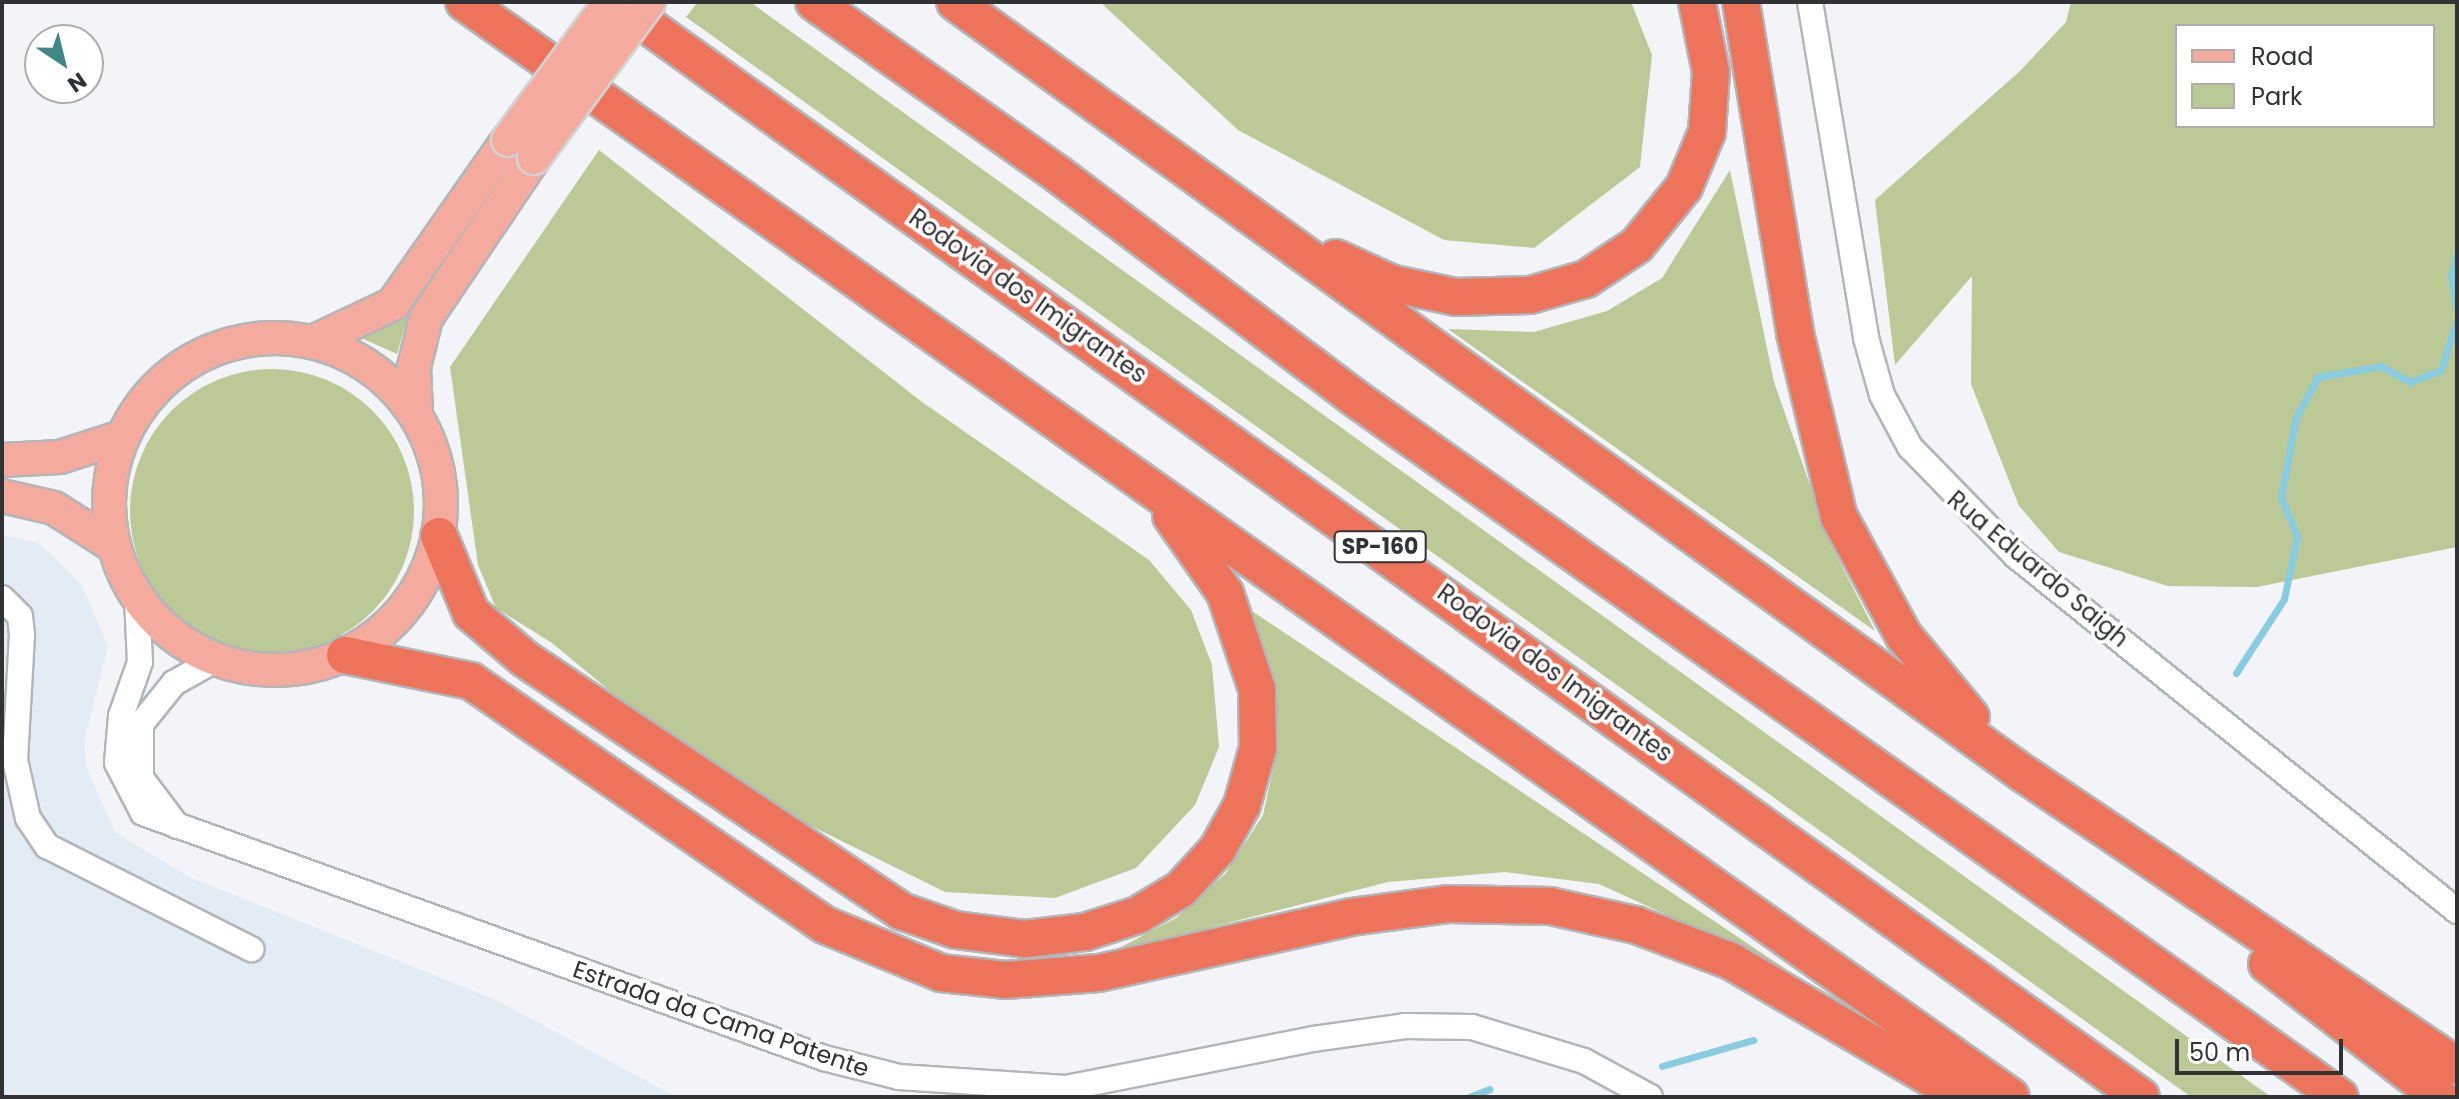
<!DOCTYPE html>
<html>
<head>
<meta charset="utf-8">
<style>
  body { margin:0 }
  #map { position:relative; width:2459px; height:1099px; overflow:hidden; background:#f2f4f7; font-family:Poppins,sans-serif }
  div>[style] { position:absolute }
  .built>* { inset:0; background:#e3ebf4 }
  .green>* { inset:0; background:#bac995 }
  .round { border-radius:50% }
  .stream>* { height:7px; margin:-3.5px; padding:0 3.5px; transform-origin:3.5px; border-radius:3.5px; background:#87cce1 }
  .roads { filter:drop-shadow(2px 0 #b3b6b8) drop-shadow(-2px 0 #b3b6b8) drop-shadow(0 2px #b3b6b8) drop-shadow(0 -2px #b3b6b8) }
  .minor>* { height:24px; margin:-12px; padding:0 12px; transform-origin:12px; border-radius:12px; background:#fff }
  .major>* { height:32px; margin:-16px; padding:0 16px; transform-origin:16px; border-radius:16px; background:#f4ab9d }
  .major>.ring { margin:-16px; padding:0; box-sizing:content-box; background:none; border:32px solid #f4ab9d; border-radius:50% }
  .highway>* { height:36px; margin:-18px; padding:0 18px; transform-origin:18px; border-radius:18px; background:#ed735b }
  .bridges { filter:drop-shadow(2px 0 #d2d2d2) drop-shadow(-2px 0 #d2d2d2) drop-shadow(0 2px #d2d2d2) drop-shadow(0 -2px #d2d2d2) }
  .major-bridge>* { height:32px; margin:-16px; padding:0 16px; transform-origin:16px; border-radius:16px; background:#f4ab9d }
  span { translate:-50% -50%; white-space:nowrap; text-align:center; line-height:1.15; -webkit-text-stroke:7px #fff; paint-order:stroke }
  .shield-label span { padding:2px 6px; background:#fff; border:2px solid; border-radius:6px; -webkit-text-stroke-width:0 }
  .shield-label { font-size:22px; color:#313233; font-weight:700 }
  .street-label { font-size:24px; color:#313233 }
  .frame { position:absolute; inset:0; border:4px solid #313233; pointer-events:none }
  .legend { position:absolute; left:2175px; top:24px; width:260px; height:104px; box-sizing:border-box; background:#fff; border:2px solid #adadad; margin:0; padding:10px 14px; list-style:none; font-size:24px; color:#313233 }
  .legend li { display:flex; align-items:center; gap:16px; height:40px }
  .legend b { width:40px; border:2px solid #adadad }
  .north { position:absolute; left:24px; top:24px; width:80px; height:80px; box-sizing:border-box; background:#fff; border:2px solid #adadad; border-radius:50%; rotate:145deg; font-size:22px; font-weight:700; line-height:32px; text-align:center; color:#313233 }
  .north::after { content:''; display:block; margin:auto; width:28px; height:36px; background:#408885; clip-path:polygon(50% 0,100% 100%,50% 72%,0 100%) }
  .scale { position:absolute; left:2175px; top:1039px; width:168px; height:36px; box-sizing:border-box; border:4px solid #313233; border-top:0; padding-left:10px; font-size:24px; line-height:28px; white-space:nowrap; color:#313233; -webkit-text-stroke:6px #fff; paint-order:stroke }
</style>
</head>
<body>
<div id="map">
  <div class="built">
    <div style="clip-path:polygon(2px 535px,38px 543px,58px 560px,82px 586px,108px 646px,84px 742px,87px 769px,115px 832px,189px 877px,498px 1001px,676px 1097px,2px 1097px)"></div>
  </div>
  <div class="green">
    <div style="clip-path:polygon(698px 2px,750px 2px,2271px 1097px,2191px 1097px,686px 17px)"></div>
    <div style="clip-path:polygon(1100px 2px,1631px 2px,1652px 55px,1640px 167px,1534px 248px,1444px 240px,1238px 130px)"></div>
    <div style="clip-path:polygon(evenodd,2071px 2px,2457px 2px,2457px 547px,2257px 587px,2168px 586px,2059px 552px,2019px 506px,1971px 384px,1972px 276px,1895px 365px,1875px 200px,2020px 71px,2066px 22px,2071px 2px,2177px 26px,2433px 26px,2433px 126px,2177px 126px,2177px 26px)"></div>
    <div style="clip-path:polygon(599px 150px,922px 402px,1149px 560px,1191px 610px,1212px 665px,1219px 747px,1195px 805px,1136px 868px,1055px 898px,945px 892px,783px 812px,667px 738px,552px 643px,496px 608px,478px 565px,450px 367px)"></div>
    <div style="clip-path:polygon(1730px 170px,1774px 382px,1831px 545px,1875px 631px,1448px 329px,1534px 332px,1607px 311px,1662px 278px)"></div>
    <div style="clip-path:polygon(413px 299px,397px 354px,357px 336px,377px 330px)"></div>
    <div class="round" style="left:130px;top:369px;width:284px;height:284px"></div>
    <div style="clip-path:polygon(1246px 607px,1787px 970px,1599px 884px,1505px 872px,1388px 882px,1110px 953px,1176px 918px,1226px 873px,1263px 815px,1276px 756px,1274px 697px)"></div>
  </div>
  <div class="stream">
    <div style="left:2457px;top:254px;width:23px;rotate:105deg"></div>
    <div style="left:2451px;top:276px;width:36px;rotate:80deg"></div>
    <div style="left:2236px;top:673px;width:88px;rotate:-57deg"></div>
    <div style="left:2284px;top:599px;width:64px;rotate:-78.3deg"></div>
    <div style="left:2297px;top:536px;width:42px;rotate:-112.3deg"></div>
    <div style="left:2281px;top:497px;width:81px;rotate:-79.4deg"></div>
    <div style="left:2296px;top:417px;width:46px;rotate:-61.2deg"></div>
    <div style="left:2318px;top:377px;width:64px;rotate:-9.9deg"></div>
    <div style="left:2381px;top:366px;width:33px;rotate:29deg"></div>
    <div style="left:2410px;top:382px;width:33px;rotate:-21deg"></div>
    <div style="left:2441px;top:370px;width:52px;rotate:-72.3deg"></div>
    <div style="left:1662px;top:1066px;width:95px;rotate:-15.9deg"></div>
    <div style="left:1469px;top:1097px;width:22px;rotate:-21deg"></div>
  </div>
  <div class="roads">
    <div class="minor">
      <div style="left:1810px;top:2px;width:341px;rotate:80.5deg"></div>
      <div style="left:1866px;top:338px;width:59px;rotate:74.3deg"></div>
      <div style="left:1882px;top:395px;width:59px;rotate:61.7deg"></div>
      <div style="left:1910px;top:447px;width:152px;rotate:45.8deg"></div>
      <div style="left:2016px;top:556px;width:566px;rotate:38.83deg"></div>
      <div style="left:2px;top:598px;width:25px;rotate:45deg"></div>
      <div style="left:20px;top:616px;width:19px;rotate:84deg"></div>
      <div style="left:22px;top:635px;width:125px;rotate:93.2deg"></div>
      <div style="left:15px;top:760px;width:59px;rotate:77.4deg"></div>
      <div style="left:28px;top:818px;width:34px;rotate:56deg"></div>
      <div style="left:47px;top:846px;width:229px;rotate:26.8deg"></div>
      <div style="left:137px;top:599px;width:63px;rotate:87.3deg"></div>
      <div style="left:140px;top:662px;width:57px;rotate:109.4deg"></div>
      <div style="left:121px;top:716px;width:47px;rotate:94.9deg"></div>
      <div style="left:117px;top:763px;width:56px;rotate:62.5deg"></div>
      <div style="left:143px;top:813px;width:724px;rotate:19.79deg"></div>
      <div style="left:824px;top:1058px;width:77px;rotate:14.2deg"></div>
      <div style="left:899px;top:1077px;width:167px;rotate:3.8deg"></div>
      <div style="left:1066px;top:1088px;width:252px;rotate:-11.2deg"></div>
      <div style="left:1313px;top:1039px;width:93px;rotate:-8deg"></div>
      <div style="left:1405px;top:1026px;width:67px;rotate:0.9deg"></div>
      <div style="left:1472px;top:1027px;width:117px;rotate:16.9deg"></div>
      <div style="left:1584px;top:1061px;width:75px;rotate:28.6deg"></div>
      <div style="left:177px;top:826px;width:60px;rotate:-126.9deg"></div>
      <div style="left:141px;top:778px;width:54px;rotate:-90deg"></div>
      <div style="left:141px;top:724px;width:53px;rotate:-51.2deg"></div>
      <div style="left:174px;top:683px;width:47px;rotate:-29.3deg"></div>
    </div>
    <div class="major">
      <div class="ring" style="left:109px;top:338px;width:300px;height:300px"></div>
      <div style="left:315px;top:341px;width:86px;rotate:-25.4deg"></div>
      <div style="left:393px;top:304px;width:200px;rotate:-55deg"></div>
      <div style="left:416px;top:413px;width:46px;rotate:-92.5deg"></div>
      <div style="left:414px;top:367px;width:50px;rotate:-76.2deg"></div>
      <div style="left:426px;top:318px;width:193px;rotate:-56deg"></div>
      <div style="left:2px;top:460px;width:58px;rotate:-3deg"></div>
      <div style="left:60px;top:457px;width:65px;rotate:-17.9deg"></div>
      <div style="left:2px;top:496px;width:53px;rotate:13deg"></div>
      <div style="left:54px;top:508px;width:69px;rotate:32.5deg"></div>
    </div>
    <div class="highway">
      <div style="left:464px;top:2px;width:1895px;rotate:35.29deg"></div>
      <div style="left:615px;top:2px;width:1878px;rotate:35.66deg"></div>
      <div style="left:814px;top:2px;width:300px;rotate:35.2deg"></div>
      <div style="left:1059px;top:175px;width:367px;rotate:37deg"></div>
      <div style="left:1352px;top:396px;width:1211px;rotate:35.36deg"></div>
      <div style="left:955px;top:2px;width:1319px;rotate:35.84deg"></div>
      <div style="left:2024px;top:774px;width:522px;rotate:33.99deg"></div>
      <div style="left:1741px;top:2px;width:335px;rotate:80.7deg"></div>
      <div style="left:1795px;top:333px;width:189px;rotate:76.6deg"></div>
      <div style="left:1839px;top:517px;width:136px;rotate:61.4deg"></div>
      <div style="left:1904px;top:636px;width:105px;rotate:50.4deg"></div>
      <div style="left:1336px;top:258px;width:60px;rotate:24.8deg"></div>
      <div style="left:1390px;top:283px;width:67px;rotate:12deg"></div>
      <div style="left:1456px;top:297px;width:74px;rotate:-1.5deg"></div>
      <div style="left:1530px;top:295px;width:58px;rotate:-15.9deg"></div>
      <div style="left:1586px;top:279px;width:61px;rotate:-33.7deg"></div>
      <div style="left:1637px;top:245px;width:75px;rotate:-51deg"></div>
      <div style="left:1684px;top:187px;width:60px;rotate:-67.3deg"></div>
      <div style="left:1707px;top:132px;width:60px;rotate:-86.2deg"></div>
      <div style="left:1711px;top:72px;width:71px;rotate:-101.3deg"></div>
      <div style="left:439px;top:536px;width:83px;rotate:67.4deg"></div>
      <div style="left:471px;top:613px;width:71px;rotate:40.4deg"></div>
      <div style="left:525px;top:659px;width:453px;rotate:33.8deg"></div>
      <div style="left:901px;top:911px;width:58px;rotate:19.1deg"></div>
      <div style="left:956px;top:930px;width:70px;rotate:7.4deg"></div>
      <div style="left:1025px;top:939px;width:60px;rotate:-6.7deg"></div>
      <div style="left:1085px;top:932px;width:56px;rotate:-17.8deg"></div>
      <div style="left:1138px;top:915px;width:50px;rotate:-31.2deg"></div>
      <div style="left:1181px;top:889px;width:53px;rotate:-47.3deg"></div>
      <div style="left:1217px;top:850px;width:51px;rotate:-60.9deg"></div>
      <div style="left:1242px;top:805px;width:59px;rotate:-74.3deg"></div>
      <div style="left:1258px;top:748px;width:59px;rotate:-91deg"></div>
      <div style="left:1257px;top:689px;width:101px;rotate:-108.4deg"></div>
      <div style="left:1225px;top:593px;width:94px;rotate:-125deg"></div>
      <div style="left:345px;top:655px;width:129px;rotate:11.7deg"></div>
      <div style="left:471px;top:681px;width:430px;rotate:34.6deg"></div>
      <div style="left:825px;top:925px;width:126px;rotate:22.5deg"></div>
      <div style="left:941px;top:973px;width:64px;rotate:6.2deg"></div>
      <div style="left:1005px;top:980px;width:94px;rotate:-4.3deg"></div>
      <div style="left:1099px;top:973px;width:258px;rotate:-12.5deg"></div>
      <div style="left:1351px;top:917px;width:99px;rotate:-7.6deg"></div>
      <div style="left:1449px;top:904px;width:101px;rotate:1.1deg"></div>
      <div style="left:1550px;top:906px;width:88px;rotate:12.5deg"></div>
      <div style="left:1636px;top:925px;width:102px;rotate:20.8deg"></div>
      <div style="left:1731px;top:961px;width:270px;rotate:30.3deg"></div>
      <div style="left:2267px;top:964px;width:218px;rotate:37.6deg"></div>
    </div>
  </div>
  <div class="bridges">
    <div class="major-bridge">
      <div style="left:508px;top:140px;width:172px;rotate:-53.5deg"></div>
      <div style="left:534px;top:158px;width:194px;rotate:-53.6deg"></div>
    </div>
  </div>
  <div class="shield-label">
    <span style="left:1380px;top:547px">SP-160</span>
  </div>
  <div class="street-label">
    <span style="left:1028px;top:296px;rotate:35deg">Rodovia dos Imigrantes</span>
    <span style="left:2038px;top:569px;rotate:40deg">Rua Eduardo Saigh</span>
    <span style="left:1555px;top:673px;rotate:36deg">Rodovia dos Imigrantes</span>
    <span style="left:721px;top:1019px;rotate:19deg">Estrada da Cama Patente</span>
  </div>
  <div class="frame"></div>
  <ul class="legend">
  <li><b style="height:10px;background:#f4ab9d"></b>Road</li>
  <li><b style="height:22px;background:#bac995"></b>Park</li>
  </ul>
  <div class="north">N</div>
  <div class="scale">50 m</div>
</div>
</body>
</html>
